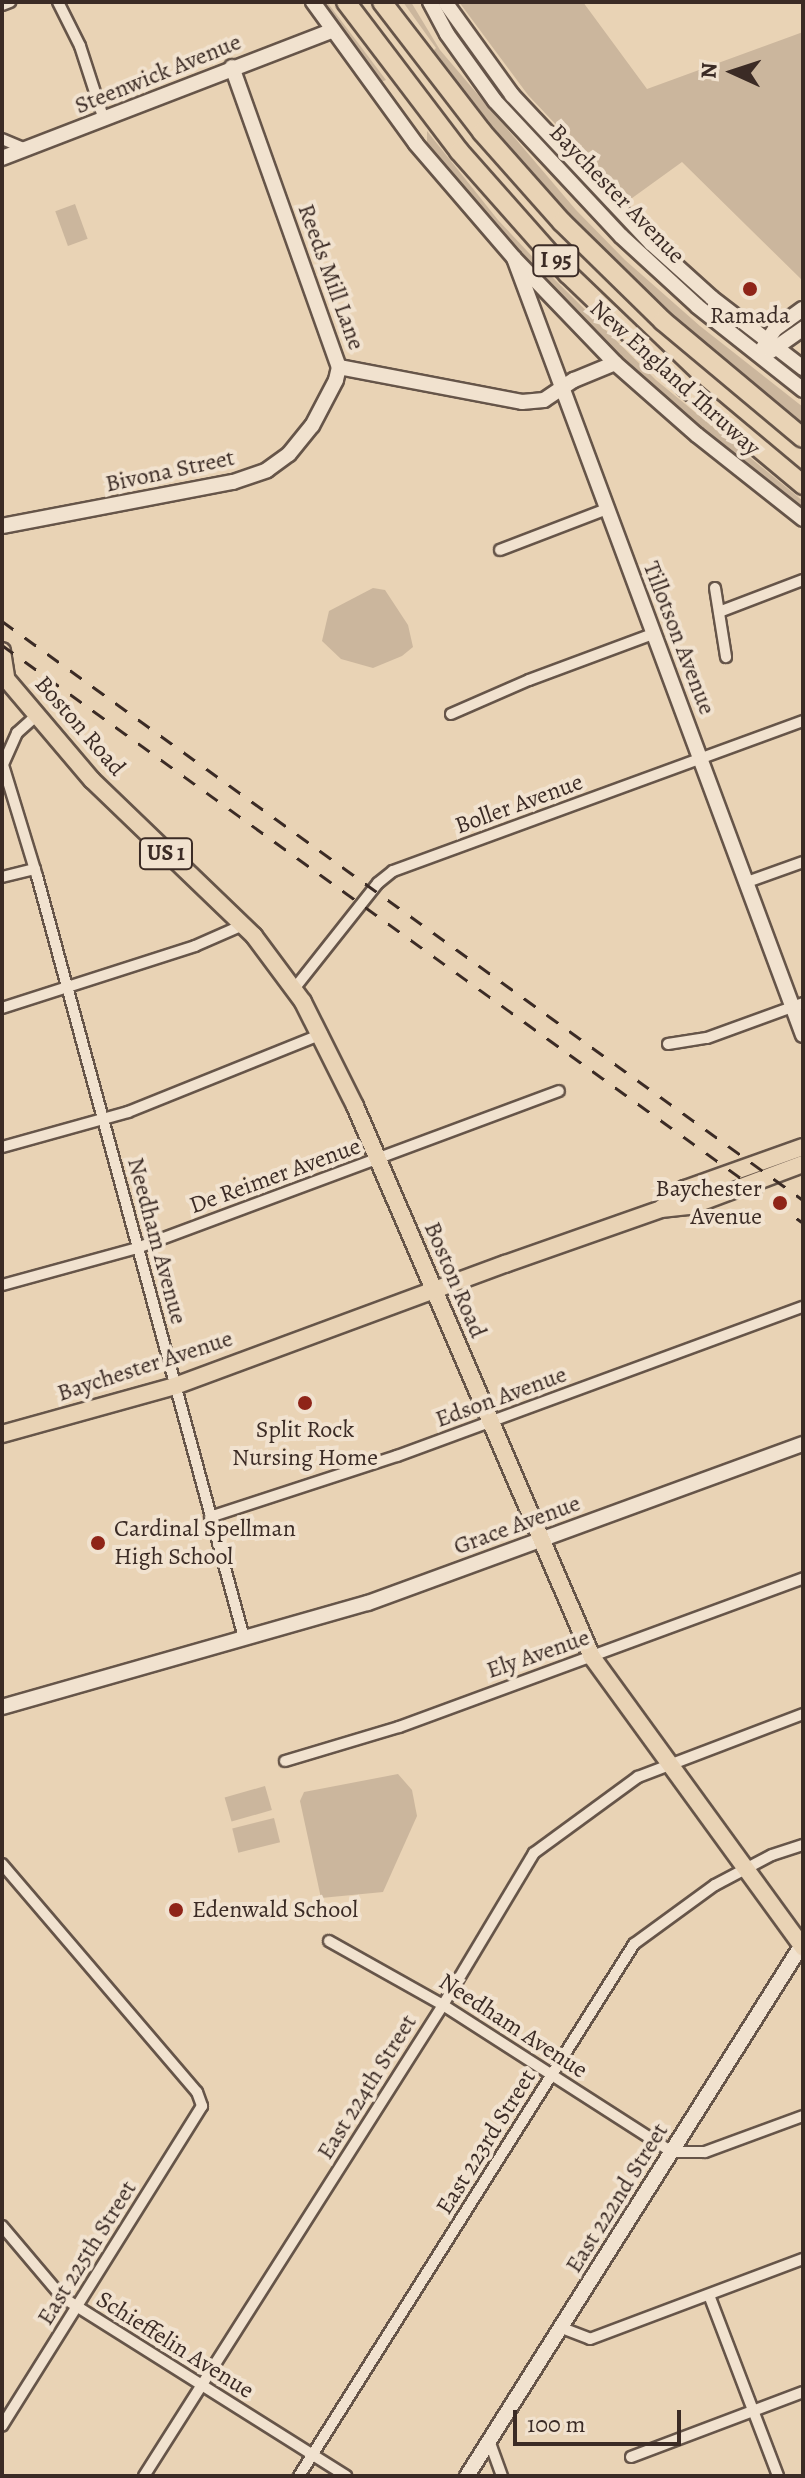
<!DOCTYPE html>
<html>
<head>
<meta charset="utf-8">
<style>
  body { margin:0 }
  #map { position:relative; width:805px; height:2478px; overflow:hidden; background:#e9d3b5; font-family:Alegreya,serif }
  div>[style] { position:absolute }
  .green>* { inset:0; background:#cbb69d; transform-origin:0 0 }
  .roads { filter:drop-shadow(2px 0 #665549) drop-shadow(-2px 0 #665549) drop-shadow(0 2px #665549) drop-shadow(0 -2px #665549) }
  .street>* { height:10px; margin:-5px; padding:0 5px; transform-origin:5px; border-radius:5px; background:#f1e2cf }
  .secondary>* { height:14px; margin:-7px; padding:0 7px; transform-origin:7px; border-radius:7px; background:#f1e2cf }
  .primary>* { height:16px; margin:-8px; padding:0 8px; transform-origin:8px; border-radius:8px; background:#e9d3b5 }
  .highway>* { height:18px; margin:-9px; padding:0 9px; transform-origin:9px; border-radius:9px; background:#e9d3b5 }
  .rail>* { height:3px; margin-top:-1.5px; transform-origin:0; background:repeating-linear-gradient(90deg,#3b2b25 0 14px,transparent 0 28px) }
  .dots>* { width:22px; height:22px; translate:-50% -50%; box-sizing:border-box; border:4px solid #f1e2cf; border-radius:50% }
  span { translate:-50% -50%; white-space:nowrap; text-align:center; line-height:1.15; -webkit-text-stroke:8px #f1e2cf; paint-order:stroke }
  .shield-label span { padding:2px 6px; background:#f1e2cf; border:2px solid; border-radius:6px; -webkit-text-stroke-width:0 }
  .shield-label { font-size:22px; color:#3b2b25; font-weight:700 }
  .street-label { font-size:24px; color:#3b2b25 }
  .poi-label { font-size:24px; color:#3b2b25 }
  .right { translate:-100% -50%; text-align:right }
  .left { translate:0 -50%; text-align:left }
  .frame { position:absolute; inset:0; border:4px solid #3b2b25; pointer-events:none }
  .north { position:absolute; left:693px; top:32px; width:80px; height:80px; -webkit-text-stroke:6px #f1e2cf; paint-order:stroke; rotate:273deg; font-size:22px; font-weight:700; line-height:32px; text-align:center; color:#3b2b25 }
  .north::after { content:''; display:block; margin:auto; width:28px; height:36px; background:#3b2b25; clip-path:polygon(50% 0,100% 100%,50% 72%,0 100%) }
  .scale { position:absolute; left:513px; top:2410px; width:168px; height:36px; box-sizing:border-box; border:4px solid #3b2b25; border-top:0; padding-left:10px; font-size:24px; line-height:28px; white-space:nowrap; color:#3b2b25; -webkit-text-stroke:6px #f1e2cf; paint-order:stroke }
</style>
</head>
<body>
<div id="map">
  <div class="green">
    <div style="clip-path:polygon(319px 2px,327px 2px,386px 80px,381px 82px)"></div>
    <div style="clip-path:polygon(403px 2px,411px 2px,440px 50px,576px 210px,625px 260px,700px 326px,803px 407px,803px 424px,680px 323px,559px 205px,431px 53px,436px 48px)"></div>
    <div style="clip-path:polygon(459px 2px,583px 2px,647px 89px,803px 32px,803px 281px,682px 162px,628px 201px,528px 95px)"></div>
    <div style="clip-path:polygon(427px 131px,498px 220px,543px 268px,656px 380px,803px 501px,803px 509px,719px 445px,644px 380px,577px 316px,427px 147px)"></div>
    <div style="left:75px;top:204px;width:37px;height:21px;rotate:70deg"></div>
    <div style="clip-path:polygon(373px 588px,385px 590px,408px 625px,413px 647px,402px 656px,373px 668px,341px 659px,322px 641px,329px 611px)"></div>
    <div style="clip-path:polygon(398px 1774px,412px 1790px,417px 1816px,383px 1892px,321px 1898px,300px 1801px,304px 1792px)"></div>
    <div style="left:265px;top:1786px;width:25px;height:42px;rotate:74deg"></div>
    <div style="left:274px;top:1818px;width:25px;height:43px;rotate:76deg"></div>
  </div>
  <div class="roads">
    <div class="street">
      <div style="left:58px;top:2px;width:49px;rotate:63.4deg"></div>
      <div style="left:80px;top:46px;width:78px;rotate:72deg"></div>
      <div style="left:2px;top:5px;width:9px;rotate:-21deg"></div>
      <div style="left:2px;top:139px;width:26px;rotate:23deg"></div>
      <div style="left:500px;top:550px;width:115px;rotate:-21deg"></div>
      <div style="left:715px;top:588px;width:70px;rotate:80.9deg"></div>
      <div style="left:719px;top:612px;width:90px;rotate:-20.9deg"></div>
      <div style="left:451px;top:714px;width:85px;rotate:-23.6deg"></div>
      <div style="left:529px;top:680px;width:132px;rotate:-20.4deg"></div>
      <div style="left:37px;top:715px;width:27px;rotate:138deg"></div>
      <div style="left:17px;top:733px;width:35px;rotate:114deg"></div>
      <div style="left:3px;top:765px;width:116px;rotate:73deg"></div>
      <div style="left:37px;top:876px;width:790px;rotate:74.8deg"></div>
      <div style="left:2px;top:877px;width:34px;rotate:-14deg"></div>
      <div style="left:747px;top:882px;width:59px;rotate:-19.7deg"></div>
      <div style="left:294px;top:989px;width:135px;rotate:-51.6deg"></div>
      <div style="left:378px;top:883px;width:19px;rotate:-39deg"></div>
      <div style="left:393px;top:871px;width:437px;rotate:-20.1deg"></div>
      <div style="left:2px;top:1008px;width:203px;rotate:-17.8deg"></div>
      <div style="left:195px;top:946px;width:52px;rotate:-23.6deg"></div>
      <div style="left:668px;top:1044px;width:39px;rotate:-9deg"></div>
      <div style="left:707px;top:1038px;width:102px;rotate:-20deg"></div>
      <div style="left:2px;top:1147px;width:131px;rotate:-15.5deg"></div>
      <div style="left:128px;top:1112px;width:209px;rotate:-21.9deg"></div>
      <div style="left:2px;top:1285px;width:140px;rotate:-15.3deg"></div>
      <div style="left:137px;top:1248px;width:450px;rotate:-20.4deg"></div>
      <div style="left:210px;top:1517px;width:197px;rotate:-18.1deg"></div>
      <div style="left:397px;top:1456px;width:432px;rotate:-20.2deg"></div>
      <div style="left:285px;top:1761px;width:119px;rotate:-16.6deg"></div>
      <div style="left:399px;top:1727px;width:431px;rotate:-20.2deg"></div>
      <div style="left:2px;top:1864px;width:300px;rotate:49.5deg"></div>
      <div style="left:197px;top:2092px;width:15px;rotate:70deg"></div>
      <div style="left:202px;top:2106px;width:377px;rotate:122deg"></div>
      <div style="left:329px;top:1941px;width:131px;rotate:29.3deg"></div>
      <div style="left:443px;top:2005px;width:272px;rotate:32.7deg"></div>
      <div style="left:672px;top:2152px;width:33px"></div>
      <div style="left:705px;top:2152px;width:104px;rotate:-20.2deg"></div>
      <div style="left:2px;top:2226px;width:93px;rotate:49.8deg"></div>
      <div style="left:62px;top:2297px;width:336px;rotate:32.2deg"></div>
      <div style="left:709px;top:2295px;width:194px;rotate:69.1deg"></div>
      <div style="left:562px;top:2328px;width:30px;rotate:21deg"></div>
      <div style="left:590px;top:2339px;width:228px;rotate:-20.6deg"></div>
      <div style="left:490px;top:2443px;width:35px;rotate:70deg"></div>
      <div style="left:631px;top:2457px;width:184px;rotate:-20.7deg"></div>
      <div style="left:144px;top:2476px;width:558px;rotate:-57.59deg"></div>
      <div style="left:443px;top:2005px;width:177px;rotate:-59.1deg"></div>
      <div style="left:534px;top:1853px;width:129px;rotate:-36.2deg"></div>
      <div style="left:638px;top:1777px;width:177px;rotate:-20.9deg"></div>
      <div style="left:299px;top:2476px;width:629px;rotate:-57.8deg"></div>
      <div style="left:634px;top:1944px;width:100px;rotate:-36.1deg"></div>
      <div style="left:715px;top:1885px;width:64px;rotate:-27.8deg"></div>
      <div style="left:772px;top:1855px;width:33px;rotate:-18deg"></div>
    </div>
    <div class="secondary">
      <div style="left:313px;top:2px;width:175px;rotate:54deg"></div>
      <div style="left:416px;top:144px;width:150px;rotate:49.3deg"></div>
      <div style="left:514px;top:258px;width:146px;rotate:46.1deg"></div>
      <div style="left:615px;top:363px;width:109px;rotate:41.3deg"></div>
      <div style="left:697px;top:435px;width:135px;rotate:38.4deg"></div>
      <div style="left:430px;top:2px;width:36px;rotate:62deg"></div>
      <div style="left:447px;top:34px;width:82px;rotate:54.4deg"></div>
      <div style="left:495px;top:101px;width:185px;rotate:47deg"></div>
      <div style="left:621px;top:236px;width:103px;rotate:42.6deg"></div>
      <div style="left:697px;top:306px;width:135px;rotate:38.4deg"></div>
      <div style="left:445px;top:2px;width:115px;rotate:54.2deg"></div>
      <div style="left:512px;top:95px;width:203px;rotate:46.8deg"></div>
      <div style="left:651px;top:243px;width:82px;rotate:42deg"></div>
      <div style="left:712px;top:298px;width:115px;rotate:37.6deg"></div>
      <div style="left:232px;top:67px;width:319px;rotate:70.4deg"></div>
      <div style="left:339px;top:367px;width:186px;rotate:10.8deg"></div>
      <div style="left:522px;top:402px;width:22px;rotate:-5deg"></div>
      <div style="left:544px;top:400px;width:36px;rotate:-34deg"></div>
      <div style="left:574px;top:380px;width:44px;rotate:-22.5deg"></div>
      <div style="left:2px;top:158px;width:353px;rotate:-21.1deg"></div>
      <div style="left:514px;top:258px;width:829px;rotate:69.6deg"></div>
      <div style="left:763px;top:348px;width:22px;rotate:-58deg"></div>
      <div style="left:775px;top:329px;width:34px;rotate:-36deg"></div>
      <div style="left:771px;top:351px;width:39px;rotate:-35deg"></div>
      <div style="left:2px;top:526px;width:235px;rotate:-10.8deg"></div>
      <div style="left:233px;top:482px;width:36px;rotate:-19deg"></div>
      <div style="left:267px;top:470px;width:27px;rotate:-36deg"></div>
      <div style="left:289px;top:454px;width:36px;rotate:-51deg"></div>
      <div style="left:312px;top:426px;width:52px;rotate:-62.4deg"></div>
      <div style="left:336px;top:380px;width:13px;rotate:-77deg"></div>
      <div style="left:2px;top:1707px;width:380px;rotate:-15.9deg"></div>
      <div style="left:368px;top:1603px;width:463px;rotate:-20.1deg"></div>
      <div style="left:467px;top:2476px;width:630px;rotate:-57.77deg"></div>
    </div>
    <div class="primary">
      <div style="left:2px;top:651px;width:25px;rotate:81deg"></div>
      <div style="left:2px;top:674px;width:139px;rotate:49.7deg"></div>
      <div style="left:92px;top:780px;width:225px;rotate:43.9deg"></div>
      <div style="left:254px;top:936px;width:82px;rotate:53.4deg"></div>
      <div style="left:303px;top:1002px;width:116px;rotate:63.4deg"></div>
      <div style="left:355px;top:1106px;width:600px;rotate:66.73deg"></div>
      <div style="left:592px;top:1657px;width:359px;rotate:54deg"></div>
      <div style="left:662px;top:1208px;width:30px;rotate:-40deg"></div>
      <div style="left:685px;top:1189px;width:125px;rotate:-19.6deg"></div>
      <div style="left:2px;top:1434px;width:180px;rotate:-15.5deg"></div>
      <div style="left:175px;top:1386px;width:352px;rotate:-20.3deg"></div>
      <div style="left:505px;top:1264px;width:165px;rotate:-19.4deg"></div>
      <div style="left:661px;top:1209px;width:30px;rotate:-6deg"></div>
      <div style="left:691px;top:1206px;width:120px;rotate:-20.6deg"></div>
    </div>
    <div class="highway">
      <div style="left:346px;top:2px;width:187px;rotate:52.8deg"></div>
      <div style="left:459px;top:151px;width:164px;rotate:48.5deg"></div>
      <div style="left:568px;top:274px;width:163px;rotate:43.8deg"></div>
      <div style="left:686px;top:387px;width:153px;rotate:39.9deg"></div>
      <div style="left:382px;top:2px;width:164px;rotate:52.4deg"></div>
      <div style="left:482px;top:132px;width:120px;rotate:48.4deg"></div>
      <div style="left:562px;top:222px;width:141px;rotate:44.4deg"></div>
      <div style="left:663px;top:321px;width:182px;rotate:39.9deg"></div>
    </div>
  </div>
  <div class="rail">
    <div style="left:2px;top:621px;width:988px;rotate:35.86deg"></div>
    <div style="left:2px;top:645px;width:988px;rotate:35.81deg"></div>
  </div>
  <div class="dots">
    <div style="left:750px;top:289px;background:#8f2418"></div>
    <div style="left:780px;top:1203px;background:#8f2418"></div>
    <div style="left:305px;top:1403px;background:#8f2418"></div>
    <div style="left:98px;top:1543px;background:#8f2418"></div>
    <div style="left:176px;top:1910px;background:#8f2418"></div>
  </div>
  <div class="shield-label">
    <span style="left:556px;top:261px">I 95</span>
    <span style="left:166px;top:854px">US 1</span>
  </div>
  <div class="street-label">
    <span style="left:158px;top:74px;rotate:-22deg">Steenwick Avenue</span>
    <span style="left:617px;top:194px;rotate:46deg">Baychester Avenue</span>
    <span style="left:331px;top:277px;rotate:70deg">Reeds Mill Lane</span>
    <span style="left:675px;top:378px;rotate:42deg">New England Thruway</span>
    <span style="left:170px;top:471px;rotate:-12deg">Bivona Street</span>
    <span style="left:679px;top:638px;rotate:69deg">Tillotson Avenue</span>
    <span style="left:80px;top:726px;rotate:49deg">Boston Road</span>
    <span style="left:519px;top:804px;rotate:-20deg">Boller Avenue</span>
    <span style="left:275px;top:1176px;rotate:-20deg">De Reimer Avenue</span>
    <span style="left:157px;top:1241px;rotate:75deg">Needham Avenue</span>
    <span style="left:455px;top:1280px;rotate:67deg">Boston Road</span>
    <span style="left:145px;top:1366px;rotate:-18deg">Baychester Avenue</span>
    <span style="left:501px;top:1397px;rotate:-20deg">Edson Avenue</span>
    <span style="left:517px;top:1525px;rotate:-20deg">Grace Avenue</span>
    <span style="left:538px;top:1654px;rotate:-19deg">Ely Avenue</span>
    <span style="left:513px;top:2026px;rotate:33deg">Needham Avenue</span>
    <span style="left:367px;top:2087px;rotate:-58deg">East 224th Street</span>
    <span style="left:486px;top:2142px;rotate:-58deg">East 223rd Street</span>
    <span style="left:617px;top:2198px;rotate:-58deg">East 222nd Street</span>
    <span style="left:87px;top:2253px;rotate:-58deg">East 225th Street</span>
    <span style="left:175px;top:2345px;rotate:32deg">Schieffelin Avenue</span>
  </div>
  <div class="poi-label">
    <span style="left:750px;top:316px">Ramada</span>
    <span class="right" style="left:762px;top:1203px">Baychester<br>Avenue</span>
    <span style="left:305px;top:1444px">Split Rock<br>Nursing Home</span>
    <span class="left" style="left:114px;top:1543px">Cardinal Spellman<br>High School</span>
    <span class="left" style="left:192px;top:1910px">Edenwald School</span>
  </div>
  <div class="frame"></div>
  <div class="north">N</div>
  <div class="scale">100 m</div>
</div>
</body>
</html>
